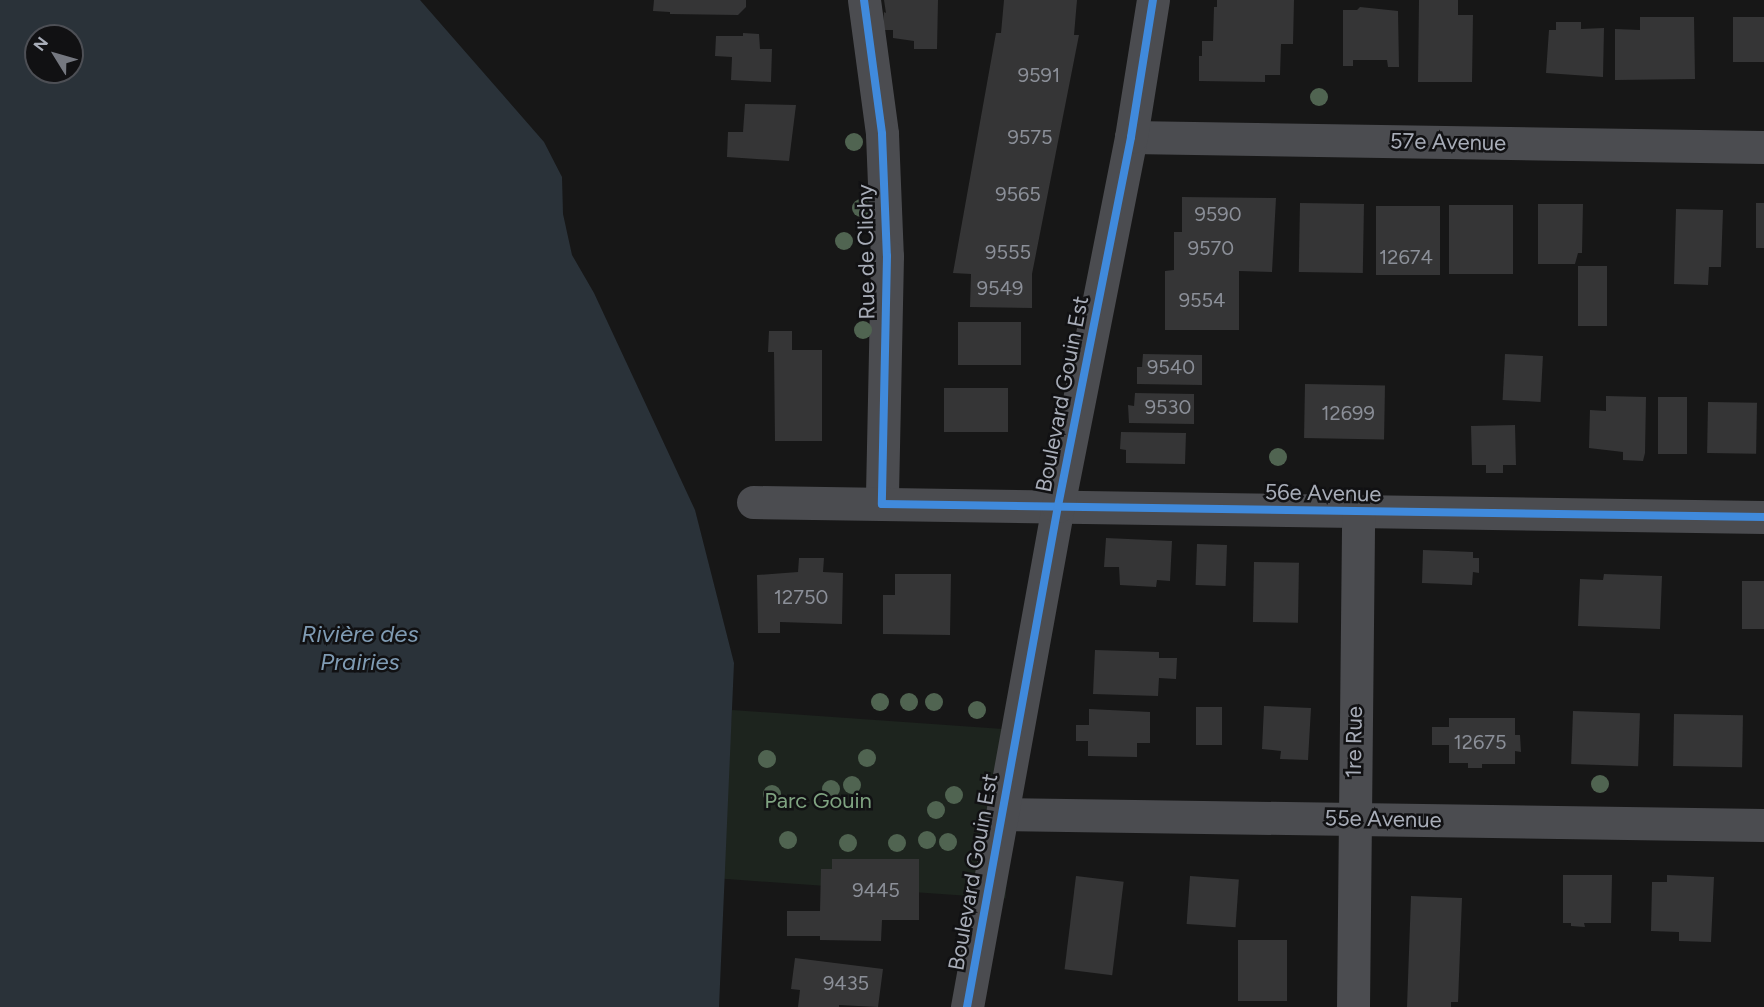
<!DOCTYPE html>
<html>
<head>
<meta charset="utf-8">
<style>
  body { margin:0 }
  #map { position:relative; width:1764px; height:1007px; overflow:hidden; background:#171717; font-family:Figtree,sans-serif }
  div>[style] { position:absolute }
  .green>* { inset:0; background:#1d241e; transform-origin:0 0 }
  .water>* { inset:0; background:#2a3239 }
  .building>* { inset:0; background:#353536; transform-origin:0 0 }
  .minor>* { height:33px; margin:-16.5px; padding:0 16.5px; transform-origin:16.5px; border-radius:16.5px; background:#4b4c50 }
  .tertiary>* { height:33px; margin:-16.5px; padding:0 16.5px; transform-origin:16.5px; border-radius:16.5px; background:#4b4c50 }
  .cycleway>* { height:8px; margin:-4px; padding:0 4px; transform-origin:4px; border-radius:4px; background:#408adc }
  .trees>* { width:18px; height:18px; margin:-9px; border-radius:50%; background:#506451 }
  span { translate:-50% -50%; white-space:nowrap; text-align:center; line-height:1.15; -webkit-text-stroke:5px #111113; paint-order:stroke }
  .number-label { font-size:20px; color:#8b8f98 }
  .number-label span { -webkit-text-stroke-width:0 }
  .street-label { font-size:22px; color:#a8adb8 }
  .park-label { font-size:22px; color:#7fa381 }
  .water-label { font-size:24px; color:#7f9bb3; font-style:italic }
  .north { position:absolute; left:24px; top:24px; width:60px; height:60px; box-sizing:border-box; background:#111113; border:2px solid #4d4f55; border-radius:50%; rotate:307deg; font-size:16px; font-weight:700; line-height:24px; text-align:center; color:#a8adb8 }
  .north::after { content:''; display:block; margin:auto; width:21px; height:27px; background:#757880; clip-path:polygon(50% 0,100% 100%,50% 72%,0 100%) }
</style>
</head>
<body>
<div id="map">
  <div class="green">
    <div style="left:732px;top:710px;width:286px;height:169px;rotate:4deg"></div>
  </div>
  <div class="water">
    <div style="clip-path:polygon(evenodd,0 0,420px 0,544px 142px,562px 177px,563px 214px,572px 255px,594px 293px,695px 510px,734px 663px,719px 1007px,0 1007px,0 0,36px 36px,72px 36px,72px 72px,36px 72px,36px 36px)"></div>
  </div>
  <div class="building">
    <div style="clip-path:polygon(654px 0,746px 0,746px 7px,738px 15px,670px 14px,670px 12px,653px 11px)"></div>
    <div style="clip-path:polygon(884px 0,938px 0,937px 49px,914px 49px,914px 41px,893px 38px,893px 30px,883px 30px,884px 12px,886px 13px)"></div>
    <div style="clip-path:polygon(1004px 0,1077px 0,1074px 35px,1079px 35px,1032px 274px,1032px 308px,970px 307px,971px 274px,953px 273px,996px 33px,1001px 33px)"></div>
    <div style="clip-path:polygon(1217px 0,1294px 0,1293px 44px,1281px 44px,1280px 75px,1265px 75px,1265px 82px,1199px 81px,1199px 56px,1202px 56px,1202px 41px,1213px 41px,1214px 7px,1217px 7px)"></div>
    <div style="clip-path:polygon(1419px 0,1458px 0,1458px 15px,1473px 15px,1472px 82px,1418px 82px)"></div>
    <div style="clip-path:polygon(1360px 7px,1398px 11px,1399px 67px,1388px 67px,1387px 60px,1353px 60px,1353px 66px,1343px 66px,1343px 10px,1357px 10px)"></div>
    <div style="clip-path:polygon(1640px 17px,1694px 17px,1695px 79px,1615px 80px,1615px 29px,1640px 30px)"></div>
    <div style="left:1733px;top:17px;width:31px;height:45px"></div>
    <div style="clip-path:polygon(1556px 22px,1581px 22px,1581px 29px,1604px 28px,1603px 77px,1546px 73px,1549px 30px,1556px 30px)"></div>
    <div style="clip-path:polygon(743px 33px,759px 34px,760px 49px,772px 49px,771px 82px,731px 80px,732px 57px,715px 56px,716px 36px,743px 36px)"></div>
    <div style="clip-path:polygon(745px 104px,796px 105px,789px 161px,727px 157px,728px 132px,743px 132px)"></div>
    <div style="clip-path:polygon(1182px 197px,1276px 198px,1272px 272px,1239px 271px,1239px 330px,1165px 330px,1165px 271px,1174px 270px,1174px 232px,1182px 232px)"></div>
    <div style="left:1300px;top:203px;width:64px;height:69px;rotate:1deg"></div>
    <div style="left:1756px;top:203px;width:8px;height:45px"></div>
    <div style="clip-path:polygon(1538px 204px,1583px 204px,1582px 253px,1578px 253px,1575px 264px,1538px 264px)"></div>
    <div style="left:1449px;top:205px;width:64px;height:69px"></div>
    <div style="left:1376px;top:206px;width:64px;height:69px"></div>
    <div style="clip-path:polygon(1676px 209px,1723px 210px,1721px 267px,1709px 267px,1708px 285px,1674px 284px)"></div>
    <div style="left:1578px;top:266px;width:29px;height:60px"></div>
    <div style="left:958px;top:322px;width:63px;height:43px"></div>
    <div style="clip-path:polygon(769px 331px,792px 331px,792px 350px,822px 350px,822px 441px,775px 441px,774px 352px,768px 352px)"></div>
    <div style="clip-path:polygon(1143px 354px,1202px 355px,1202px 385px,1137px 384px,1137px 367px,1142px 367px)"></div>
    <div style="left:1505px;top:354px;width:38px;height:46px;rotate:3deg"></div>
    <div style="left:1305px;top:384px;width:80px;height:54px;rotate:1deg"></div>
    <div style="left:944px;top:388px;width:64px;height:44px"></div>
    <div style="clip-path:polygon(1135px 393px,1194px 394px,1194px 424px,1129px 423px,1128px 405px,1134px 406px)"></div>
    <div style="clip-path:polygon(1606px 396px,1646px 397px,1645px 453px,1643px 461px,1623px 460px,1623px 452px,1589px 448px,1590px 410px,1606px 411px)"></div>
    <div style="left:1658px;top:397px;width:29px;height:57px"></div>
    <div style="left:1708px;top:402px;width:49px;height:51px;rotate:1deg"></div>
    <div style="clip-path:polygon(1515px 425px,1516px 465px,1503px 465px,1503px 473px,1486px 473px,1486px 465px,1472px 465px,1471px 426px)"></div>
    <div style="clip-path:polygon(1121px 432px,1186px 433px,1185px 464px,1126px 463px,1126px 450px,1120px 449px)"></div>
    <div style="clip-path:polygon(1106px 538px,1172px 541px,1170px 581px,1157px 580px,1156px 587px,1120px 585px,1119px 567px,1104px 567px)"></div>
    <div style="left:1197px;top:544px;width:30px;height:41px;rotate:2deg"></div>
    <div style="clip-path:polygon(1423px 550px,1473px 552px,1473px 558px,1479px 558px,1479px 573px,1473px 572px,1472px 585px,1422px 583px)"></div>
    <div style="clip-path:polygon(799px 558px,824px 558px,823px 572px,843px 573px,842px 624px,780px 622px,780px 633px,758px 633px,757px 575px,798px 572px)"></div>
    <div style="left:1254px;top:562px;width:45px;height:60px;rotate:1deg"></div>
    <div style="clip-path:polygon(895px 574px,951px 574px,950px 635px,883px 634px,883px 595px,895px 595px)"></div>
    <div style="clip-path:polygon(1604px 574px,1662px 576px,1660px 629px,1578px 626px,1580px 579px,1603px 580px)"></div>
    <div style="left:1742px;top:581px;width:22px;height:48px"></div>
    <div style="clip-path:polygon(1095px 650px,1159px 652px,1159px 658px,1177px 658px,1176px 679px,1159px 678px,1158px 696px,1093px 694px)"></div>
    <div style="clip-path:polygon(1264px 706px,1311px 708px,1308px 760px,1280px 759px,1281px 751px,1262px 749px)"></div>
    <div style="left:1196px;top:707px;width:26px;height:38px"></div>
    <div style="clip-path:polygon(1089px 709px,1150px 712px,1150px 743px,1137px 743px,1137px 757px,1088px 756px,1088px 741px,1076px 741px,1076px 725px,1089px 725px)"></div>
    <div style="left:1573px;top:711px;width:67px;height:53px;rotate:2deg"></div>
    <div style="left:1674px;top:714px;width:69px;height:52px;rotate:1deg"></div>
    <div style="clip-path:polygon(1449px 718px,1515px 718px,1515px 735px,1520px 735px,1521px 752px,1515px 751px,1515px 764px,1482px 764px,1482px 768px,1468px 768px,1468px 763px,1449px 763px,1449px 745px,1432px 745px,1432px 727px,1449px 727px)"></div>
    <div style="clip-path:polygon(832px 859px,919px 859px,919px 920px,882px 920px,881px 941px,820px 940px,820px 936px,787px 936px,787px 911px,820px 911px,821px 869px,832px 869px)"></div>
    <div style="clip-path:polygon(1563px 875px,1612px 875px,1611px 923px,1584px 923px,1585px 927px,1571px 926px,1571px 923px,1563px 923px)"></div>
    <div style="clip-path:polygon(1667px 875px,1714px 877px,1711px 942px,1679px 941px,1679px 932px,1651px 931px,1652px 882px,1667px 882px)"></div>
    <div style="left:1076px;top:876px;width:48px;height:94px;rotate:7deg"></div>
    <div style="left:1190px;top:876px;width:49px;height:48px;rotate:4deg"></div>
    <div style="clip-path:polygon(1411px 896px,1462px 898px,1458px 1002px,1451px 1002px,1451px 1007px,1407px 1007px)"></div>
    <div style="left:1238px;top:940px;width:49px;height:61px"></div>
    <div style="clip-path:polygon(795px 958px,883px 969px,878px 1007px,839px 1005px,839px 1007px,798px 1007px,800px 990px,791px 989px)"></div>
  </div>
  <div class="minor">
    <div style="left:864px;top:0;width:135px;rotate:82.3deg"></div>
    <div style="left:882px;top:134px;width:122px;rotate:87.7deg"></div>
    <div style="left:887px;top:256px;width:248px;rotate:91.2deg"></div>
    <div style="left:1131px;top:137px;width:633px;rotate:0.91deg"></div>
    <div style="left:753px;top:502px;width:1011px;rotate:0.85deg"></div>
    <div style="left:1003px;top:814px;width:761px;rotate:0.83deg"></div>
    <div style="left:1353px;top:1007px;width:495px;rotate:-89.4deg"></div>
  </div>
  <div class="tertiary">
    <div style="left:967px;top:1007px;width:509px;rotate:-79.71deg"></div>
    <div style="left:1058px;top:506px;width:376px;rotate:-78.8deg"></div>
    <div style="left:1131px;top:137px;width:139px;rotate:-80.9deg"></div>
  </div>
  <div class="cycleway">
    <div style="left:864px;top:0;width:135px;rotate:82.3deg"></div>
    <div style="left:882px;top:134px;width:122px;rotate:87.7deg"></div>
    <div style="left:887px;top:256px;width:248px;rotate:91.2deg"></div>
    <div style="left:882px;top:504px;width:882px;rotate:0.84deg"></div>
    <div style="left:967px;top:1007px;width:509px;rotate:-79.71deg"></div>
    <div style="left:1058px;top:506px;width:376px;rotate:-78.8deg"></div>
    <div style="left:1131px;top:137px;width:139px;rotate:-80.9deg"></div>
  </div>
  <div class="trees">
    <div style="left:1319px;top:97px"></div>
    <div style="left:854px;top:142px"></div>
    <div style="left:861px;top:208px"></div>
    <div style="left:844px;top:241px"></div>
    <div style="left:863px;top:330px"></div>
    <div style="left:1278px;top:457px"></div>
    <div style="left:880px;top:702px"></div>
    <div style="left:909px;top:702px"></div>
    <div style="left:934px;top:702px"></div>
    <div style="left:977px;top:710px"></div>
    <div style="left:867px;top:758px"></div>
    <div style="left:767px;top:759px"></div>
    <div style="left:1600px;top:784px"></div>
    <div style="left:852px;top:785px"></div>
    <div style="left:831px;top:789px"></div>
    <div style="left:772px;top:794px"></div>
    <div style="left:954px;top:795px"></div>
    <div style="left:936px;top:810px"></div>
    <div style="left:788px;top:840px"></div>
    <div style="left:927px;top:840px"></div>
    <div style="left:948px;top:842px"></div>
    <div style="left:848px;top:843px"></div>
    <div style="left:897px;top:843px"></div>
  </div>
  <div class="number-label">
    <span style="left:1039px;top:75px">9591</span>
    <span style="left:1030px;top:137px">9575</span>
    <span style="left:1018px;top:194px">9565</span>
    <span style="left:1218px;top:214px">9590</span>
    <span style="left:1211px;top:248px">9570</span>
    <span style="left:1008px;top:252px">9555</span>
    <span style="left:1406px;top:257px">12674</span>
    <span style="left:1000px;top:288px">9549</span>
    <span style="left:1202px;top:300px">9554</span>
    <span style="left:1171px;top:367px">9540</span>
    <span style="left:1168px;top:407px">9530</span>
    <span style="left:1348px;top:413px">12699</span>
    <span style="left:801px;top:597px">12750</span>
    <span style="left:1480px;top:742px">12675</span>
    <span style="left:876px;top:890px">9445</span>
    <span style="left:846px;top:983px">9435</span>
  </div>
  <div class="street-label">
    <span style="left:1448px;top:142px;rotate:1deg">57e Avenue</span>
    <span style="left:866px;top:252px;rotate:-91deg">Rue de Clichy</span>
    <span style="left:1062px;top:394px;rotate:-79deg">Boulevard Gouin Est</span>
    <span style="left:1323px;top:493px;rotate:1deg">56e Avenue</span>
    <span style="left:1354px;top:742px;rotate:-89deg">1re Rue</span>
    <span style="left:1383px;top:819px;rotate:1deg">55e Avenue</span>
    <span style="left:973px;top:872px;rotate:-80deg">Boulevard Gouin Est</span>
  </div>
  <div class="park-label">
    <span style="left:818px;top:801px">Parc Gouin</span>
  </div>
  <div class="water-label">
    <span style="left:360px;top:648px">Rivière des<br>Prairies</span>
  </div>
  <div class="north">N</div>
</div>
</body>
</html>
